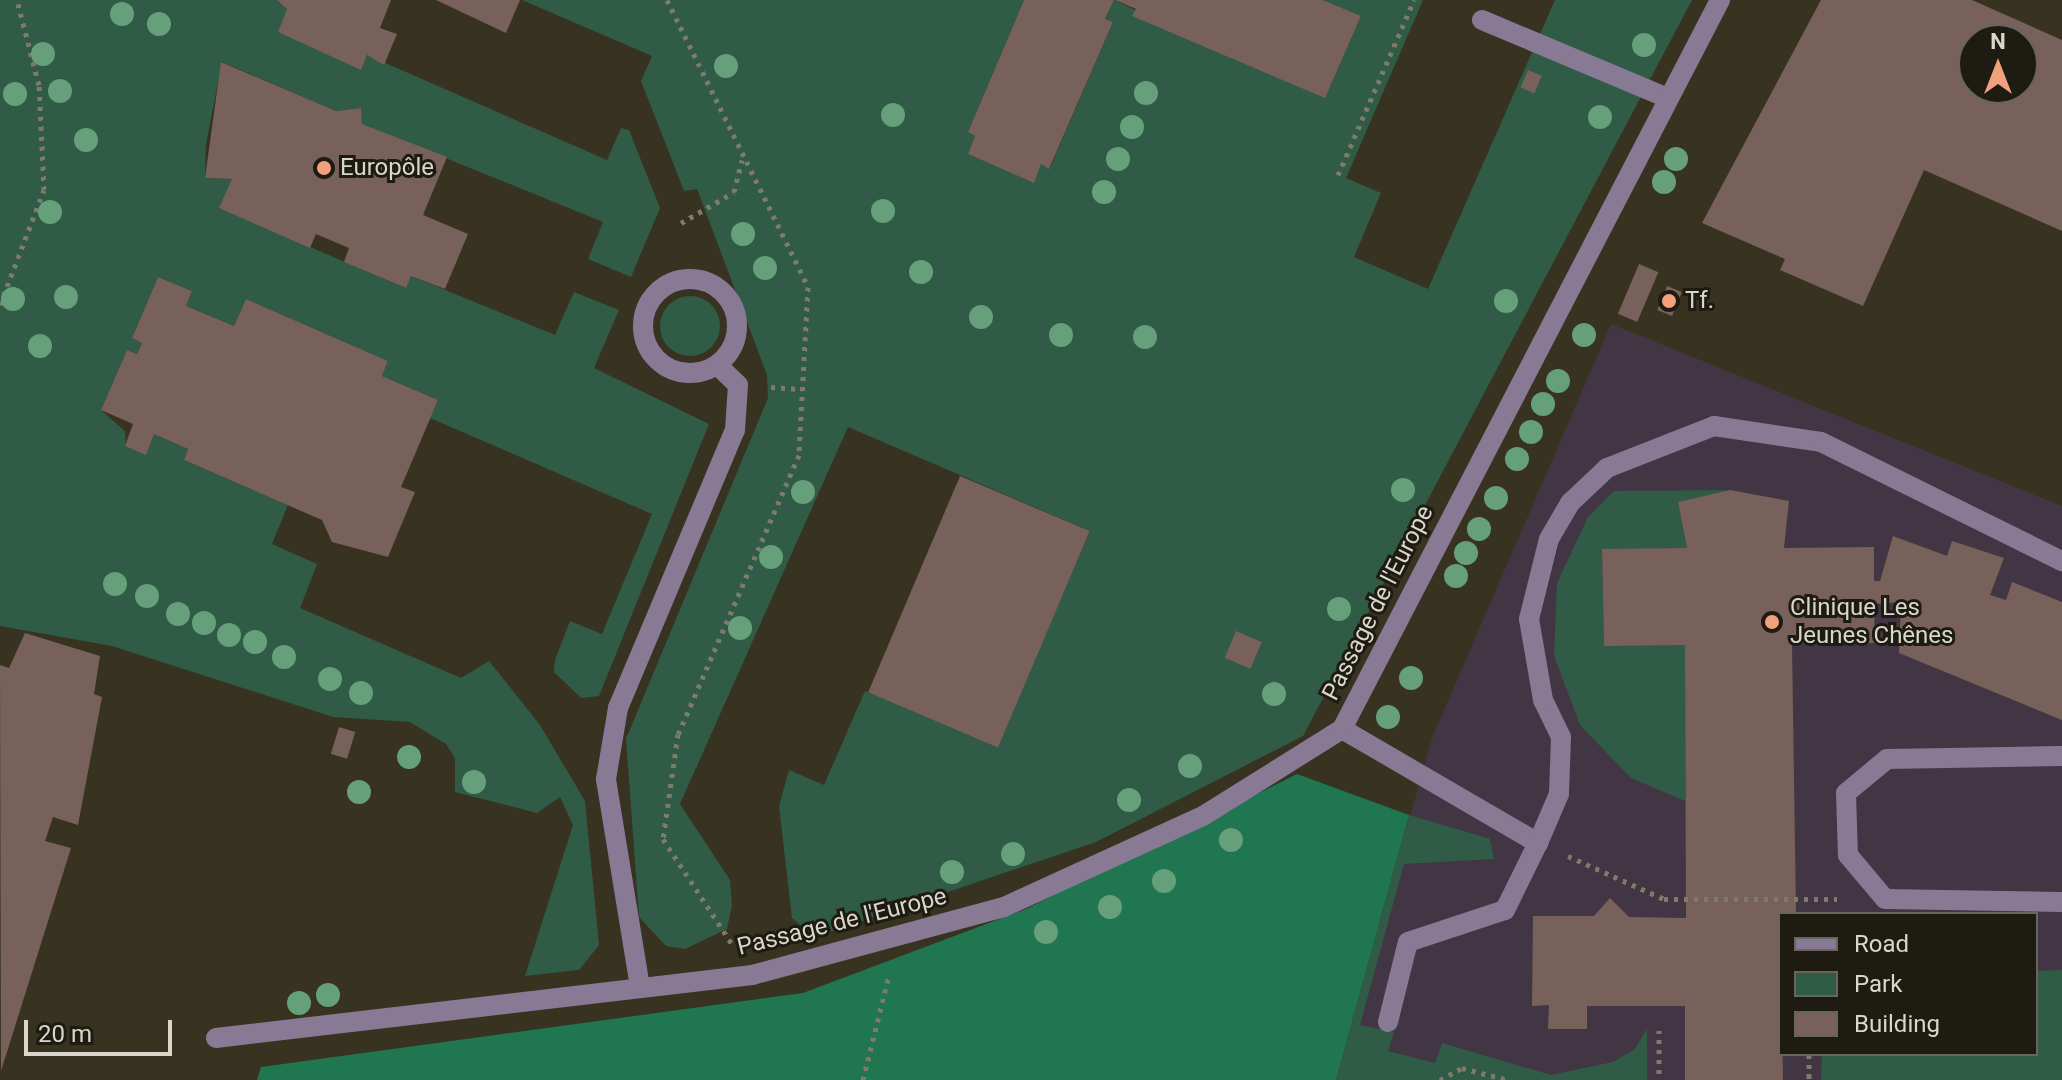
<!DOCTYPE html>
<html>
<head>
<meta charset="utf-8">
<style>
  body { margin:0 }
  #map { position:relative; width:2062px; height:1080px; overflow:hidden; background:#373320; font-family:Roboto,sans-serif }
  div>[style] { position:absolute }
  .medical>* { inset:0; background:#423644 }
  .green>* { inset:0; background:#305b46 }
  .round { border-radius:50% }
  .forest>* { inset:0; background:#1f7651 }
  .building>* { inset:0; background:#78615a; transform-origin:0 0 }
  .path>* { height:5px; margin-top:-2.5px; transform-origin:0; background:repeating-linear-gradient(90deg,#7e7b6b 0 4px,transparent 0 10px) }
  .minor>* { height:20px; margin:-10px; padding:0 10px; transform-origin:10px; border-radius:10px; background:#887994 }
  .minor>.ring { margin:-10px; padding:0; box-sizing:content-box; background:none; border:20px solid #887994; border-radius:50% }
  .trees>* { width:24px; height:24px; margin:-12px; border-radius:50%; background:#65a07a }
  .dots>* { width:22px; height:22px; translate:-50% -50%; box-sizing:border-box; border:4px solid #1d1b12; border-radius:50% }
  span { translate:-50% -50%; white-space:nowrap; text-align:center; line-height:1.15; -webkit-text-stroke:6px #1d1b12; paint-order:stroke }
  .poi-label { font-size:24px; color:#d9d7cb }
  .left { translate:0 -50%; text-align:left }
  .street-label { font-size:24px; color:#d9d7cb }
  .legend { position:absolute; left:1778px; top:912px; width:260px; height:144px; box-sizing:border-box; background:#1d1b12; border:2px solid #68665c; margin:0; padding:10px 14px; list-style:none; font-size:24px; color:#d9d7cb }
  .legend li { display:flex; align-items:center; gap:16px; height:40px }
  .legend b { width:40px; border:2px solid #68665c }
  .north { position:absolute; left:1958px; top:24px; width:80px; height:80px; box-sizing:border-box; background:#1d1b12; border:2px solid #68665c; border-radius:50%; rotate:0deg; font-size:22px; font-weight:700; line-height:32px; text-align:center; color:#d9d7cb }
  .north::after { content:''; display:block; margin:auto; width:28px; height:36px; background:#f1a17c; clip-path:polygon(50% 0,100% 100%,50% 72%,0 100%) }
  .scale { position:absolute; left:24px; top:1020px; width:148px; height:36px; box-sizing:border-box; border:4px solid #d9d7cb; border-top:0; padding-left:10px; font-size:24px; line-height:28px; white-space:nowrap; color:#d9d7cb; -webkit-text-stroke:6px #1d1b12; paint-order:stroke }
</style>
</head>
<body>
<div id="map">
  <div class="medical">
    <div style="clip-path:polygon(evenodd,1611px 324px,2062px 506px,2062px 1080px,1336px 1080px,1432px 738px,1611px 324px,1780px 914px,2036px 914px,2036px 1054px,1780px 1054px,1780px 914px)"></div>
  </div>
  <div class="green">
    <div style="clip-path:polygon(0 0,277px 0,361px 69px,367px 55px,607px 160px,621px 128px,629px 130px,660px 208px,631px 277px,588px 259px,603px 222px,362px 124px,360px 108px,336px 111px,222px 62px,206px 144px,205px 178px,232px 179px,220px 208px,405px 288px,411px 276px,555px 335px,574px 292px,619px 310px,594px 368px,709px 424px,599px 696px,581px 698px,554px 672px,555px 660px,570px 621px,602px 634px,652px 514px,430px 418px,438px 400px,382px 376px,388px 361px,246px 299px,234px 326px,186px 306px,192px 291px,158px 277px,132px 338px,142px 343px,137px 354px,127px 350px,101px 410px,125px 431px,126px 446px,146px 454px,154px 434px,188px 449px,184px 460px,288px 505px,272px 544px,317px 564px,300px 608px,461px 678px,489px 661px,540px 725px,585px 801px,599px 945px,579px 970px,525px 976px,573px 825px,560px 797px,537px 813px,455px 792px,455px 758px,446px 744px,410px 722px,333px 717px,112px 646px,0 626px)"></div>
    <div style="clip-path:polygon(522px 0,1024px 0,968px 132px,975px 136px,968px 154px,1033px 182px,1041px 164px,1050px 168px,1113px 22px,1105px 19px,1114px 0,1325px 97px,1361px 16px,1323px 0,1423px 0,1346px 178px,1381px 193px,1354px 257px,1428px 289px,1555px 0,1692px 0,1303px 736px,1096px 842px,815px 937px,792px 918px,779px 806px,789px 770px,824px 785px,865px 691px,1000px 739px,1090px 531px,848px 427px,680px 804px,730px 880px,732px 905px,727px 929px,685px 949px,666px 946px,639px 917px,626px 739px,768px 398px,767px 375px,697px 189px,684px 191px,641px 81px,652px 56px)"></div>
    <div class="round" style="left:660px;top:296px;width:60px;height:60px"></div>
    <div style="clip-path:polygon(1730px 490px,1678px 502px,1687px 548px,1602px 550px,1604px 645px,1685px 645px,1685px 801px,1631px 778px,1580px 725px,1554px 656px,1557px 583px,1588px 517px,1614px 491px)"></div>
    <div style="clip-path:polygon(1409px 815px,1490px 839px,1494px 859px,1404px 864px,1360px 1025px,1394px 1032px,1388px 1051px,1435px 1063px,1442px 1043px,1551px 1075px,1613px 1062px,1635px 1049px,1647px 1029px,1647px 1080px,1336px 1080px)"></div>
    <div style="clip-path:polygon(2062px 970px,2062px 1080px,1821px 1080px,1822px 1054px,2036px 1054px,2036px 971px)"></div>
  </div>
  <div class="forest">
    <div style="clip-path:polygon(1297px 774px,1409px 815px,1336px 1080px,257px 1080px,261px 1067px,803px 993px,1026px 909px)"></div>
  </div>
  <div class="building">
    <div style="clip-path:polygon(277px 0,391px 0,380px 28px,397px 34px,384px 65px,367px 55px,361px 70px,278px 32px,287px 9px)"></div>
    <div style="clip-path:polygon(436px 0,520px 0,506px 33px)"></div>
    <div style="clip-path:polygon(1024px 0,1114px 0,1105px 19px,1113px 22px,1049px 169px,1041px 164px,1034px 183px,968px 154px,975px 136px,968px 132px)"></div>
    <div style="clip-path:polygon(1115px 0,1323px 0,1361px 16px,1325px 98px,1132px 16px,1136px 9px)"></div>
    <div style="clip-path:polygon(evenodd,1821px 0,1972px 0,2062px 40px,2062px 231px,1924px 170px,1863px 306px,1780px 270px,1785px 259px,1702px 223px,1821px 0,1974px 40px,2022px 40px,2022px 88px,1974px 88px,1974px 40px)"></div>
    <div style="clip-path:polygon(221px 62px,336px 111px,361px 108px,362px 124px,447px 157px,423px 215px,468px 234px,445px 289px,411px 276px,406px 288px,344px 262px,349px 248px,316px 234px,310px 248px,219px 208px,232px 179px,205px 178px)"></div>
    <div style="left:1528px;top:70px;width:15px;height:19px;rotate:23deg"></div>
    <div style="left:1639px;top:264px;width:21px;height:54px;rotate:23deg"></div>
    <div style="clip-path:polygon(158px 277px,192px 291px,186px 306px,234px 326px,246px 299px,388px 361px,382px 376px,438px 400px,401px 487px,415px 492px,388px 557px,332px 542px,322px 520px,184px 460px,188px 449px,154px 434px,146px 455px,125px 446px,133px 424px,101px 410px,127px 350px,137px 354px,142px 343px,132px 338px)"></div>
    <div style="left:1667px;top:286px;width:16px;height:26px;rotate:22deg"></div>
    <div style="left:960px;top:476px;width:141px;height:235px;rotate:23deg"></div>
    <div style="clip-path:polygon(1730px 490px,1789px 501px,1784px 548px,1874px 547px,1874px 581px,1880px 581px,1893px 536px,1947px 556px,1952px 541px,2004px 558px,1990px 595px,2006px 600px,2012px 582px,2062px 602px,2062px 720px,1899px 653px,1901px 602px,1874px 604px,1875px 643px,1792px 644px,1796px 914px,1780px 914px,1783px 1080px,1685px 1080px,1685px 1006px,1587px 1006px,1587px 1029px,1548px 1029px,1549px 1005px,1532px 1006px,1533px 916px,1594px 916px,1610px 898px,1629px 917px,1686px 918px,1685px 645px,1604px 646px,1602px 549px,1687px 548px,1678px 502px)"></div>
    <div style="left:1236px;top:631px;width:28px;height:29px;rotate:23deg"></div>
    <div style="clip-path:polygon(25px 633px,100px 656px,94px 694px,102px 697px,78px 825px,53px 817px,45px 841px,71px 848px,1px 1071px,0 665px,9px 668px)"></div>
    <div style="left:339px;top:727px;width:17px;height:28px;rotate:17deg"></div>
  </div>
  <div class="path">
    <div style="left:667px;top:0;width:320px;rotate:63.8deg"></div>
    <div style="left:808px;top:287px;width:168px;rotate:93.1deg"></div>
    <div style="left:799px;top:455px;width:304px;rotate:113.4deg"></div>
    <div style="left:678px;top:734px;width:106px;rotate:98.1deg"></div>
    <div style="left:663px;top:839px;width:126px;rotate:56.7deg"></div>
    <div style="left:1338px;top:175px;width:191px;rotate:-66.5deg"></div>
    <div style="left:681px;top:223px;width:61px;rotate:-30.3deg"></div>
    <div style="left:734px;top:192px;width:33px;rotate:-76deg"></div>
    <div style="left:0;top:305px;width:123px;rotate:-69.1deg"></div>
    <div style="left:44px;top:190px;width:105px;rotate:-92.7deg"></div>
    <div style="left:39px;top:85px;width:88px;rotate:-104.5deg"></div>
    <div style="left:771px;top:387px;width:31px;rotate:4deg"></div>
    <div style="left:1568px;top:856px;width:105px;rotate:24.1deg"></div>
    <div style="left:1664px;top:899px;width:173px"></div>
    <div style="left:1659px;top:1030px;width:50px;rotate:90deg"></div>
    <div style="left:1809px;top:1054px;width:26px;rotate:90deg"></div>
    <div style="left:863px;top:1080px;width:108px;rotate:-76.1deg"></div>
    <div style="left:1440px;top:1080px;width:25px;rotate:-29deg"></div>
    <div style="left:1462px;top:1068px;width:48px;rotate:14.6deg"></div>
  </div>
  <div class="minor">
    <div style="left:1482px;top:20px;width:202px;rotate:22.8deg"></div>
    <div class="ring" style="left:643px;top:279px;width:74px;height:74px"></div>
    <div style="left:1342px;top:729px;width:227px;rotate:30.2deg"></div>
    <div style="left:1538px;top:843px;width:53px;rotate:-66.8deg"></div>
    <div style="left:1559px;top:794px;width:57px;rotate:-88deg"></div>
    <div style="left:1561px;top:737px;width:41px;rotate:-115.9deg"></div>
    <div style="left:1543px;top:700px;width:82px;rotate:-99.8deg"></div>
    <div style="left:1529px;top:619px;width:82px;rotate:-76deg"></div>
    <div style="left:1549px;top:539px;width:42px;rotate:-59.7deg"></div>
    <div style="left:1570px;top:503px;width:51px;rotate:-43.4deg"></div>
    <div style="left:1607px;top:468px;width:115px;rotate:-21.4deg"></div>
    <div style="left:1714px;top:426px;width:108px;rotate:8.5deg"></div>
    <div style="left:1821px;top:442px;width:269px;rotate:26.3deg"></div>
    <div style="left:2062px;top:756px;width:175px;rotate:179deg"></div>
    <div style="left:1887px;top:759px;width:53px;rotate:140.3deg"></div>
    <div style="left:1846px;top:793px;width:62px;rotate:88.2deg"></div>
    <div style="left:1848px;top:855px;width:57px;rotate:49.9deg"></div>
    <div style="left:1885px;top:899px;width:177px;rotate:1deg"></div>
    <div style="left:640px;top:987px;width:211px;rotate:-99.3deg"></div>
    <div style="left:606px;top:779px;width:72px;rotate:-80.4deg"></div>
    <div style="left:618px;top:708px;width:302px;rotate:-67.2deg"></div>
    <div style="left:735px;top:430px;width:45px;rotate:-86.2deg"></div>
    <div style="left:738px;top:385px;width:28px;rotate:-136deg"></div>
    <div style="left:1388px;top:1022px;width:82px;rotate:-76deg"></div>
    <div style="left:1408px;top:942px;width:102px;rotate:-18.3deg"></div>
    <div style="left:1505px;top:910px;width:75px;rotate:-63.8deg"></div>
    <div style="left:216px;top:1038px;width:540px;rotate:-6.7deg"></div>
    <div style="left:752px;top:975px;width:261px;rotate:-15.1deg"></div>
    <div style="left:1004px;top:907px;width:219px;rotate:-24.6deg"></div>
    <div style="left:1203px;top:816px;width:164px;rotate:-32deg"></div>
    <div style="left:1342px;top:729px;width:821px;rotate:-62.59deg"></div>
  </div>
  <div class="trees">
    <div style="left:122px;top:14px"></div>
    <div style="left:159px;top:24px"></div>
    <div style="left:1644px;top:45px"></div>
    <div style="left:43px;top:54px"></div>
    <div style="left:726px;top:66px"></div>
    <div style="left:60px;top:91px"></div>
    <div style="left:1146px;top:93px"></div>
    <div style="left:15px;top:94px"></div>
    <div style="left:893px;top:115px"></div>
    <div style="left:1600px;top:117px"></div>
    <div style="left:1132px;top:127px"></div>
    <div style="left:86px;top:140px"></div>
    <div style="left:1118px;top:159px"></div>
    <div style="left:1676px;top:159px"></div>
    <div style="left:1664px;top:182px"></div>
    <div style="left:1104px;top:192px"></div>
    <div style="left:883px;top:211px"></div>
    <div style="left:50px;top:212px"></div>
    <div style="left:743px;top:234px"></div>
    <div style="left:765px;top:268px"></div>
    <div style="left:921px;top:272px"></div>
    <div style="left:66px;top:297px"></div>
    <div style="left:13px;top:299px"></div>
    <div style="left:1506px;top:301px"></div>
    <div style="left:981px;top:317px"></div>
    <div style="left:1061px;top:335px"></div>
    <div style="left:1584px;top:335px"></div>
    <div style="left:1145px;top:337px"></div>
    <div style="left:40px;top:346px"></div>
    <div style="left:1558px;top:381px"></div>
    <div style="left:1543px;top:404px"></div>
    <div style="left:1531px;top:432px"></div>
    <div style="left:1517px;top:459px"></div>
    <div style="left:1403px;top:490px"></div>
    <div style="left:803px;top:492px"></div>
    <div style="left:1496px;top:498px"></div>
    <div style="left:1479px;top:529px"></div>
    <div style="left:1466px;top:553px"></div>
    <div style="left:771px;top:557px"></div>
    <div style="left:1456px;top:576px"></div>
    <div style="left:115px;top:584px"></div>
    <div style="left:147px;top:596px"></div>
    <div style="left:1339px;top:609px"></div>
    <div style="left:178px;top:614px"></div>
    <div style="left:204px;top:623px"></div>
    <div style="left:740px;top:628px"></div>
    <div style="left:229px;top:635px"></div>
    <div style="left:255px;top:642px"></div>
    <div style="left:284px;top:657px"></div>
    <div style="left:1411px;top:678px"></div>
    <div style="left:330px;top:679px"></div>
    <div style="left:361px;top:693px"></div>
    <div style="left:1274px;top:694px"></div>
    <div style="left:1388px;top:717px"></div>
    <div style="left:409px;top:757px"></div>
    <div style="left:1190px;top:766px"></div>
    <div style="left:474px;top:782px"></div>
    <div style="left:359px;top:792px"></div>
    <div style="left:1129px;top:800px"></div>
    <div style="left:1231px;top:840px"></div>
    <div style="left:1013px;top:854px"></div>
    <div style="left:952px;top:872px"></div>
    <div style="left:1164px;top:881px"></div>
    <div style="left:1110px;top:907px"></div>
    <div style="left:1046px;top:932px"></div>
    <div style="left:328px;top:995px"></div>
    <div style="left:299px;top:1003px"></div>
  </div>
  <div class="dots">
    <div style="left:324px;top:168px;background:#f1a17c"></div>
    <div style="left:1669px;top:301px;background:#f1a17c"></div>
    <div style="left:1772px;top:622px;background:#f1a17c"></div>
  </div>
  <div class="poi-label">
    <span class="left" style="left:340px;top:168px">Europôle</span>
    <span class="left" style="left:1685px;top:301px">Tf.</span>
    <span class="left" style="left:1790px;top:622px">Clinique Les<br>Jeunes Chênes</span>
  </div>
  <div class="street-label">
    <span style="left:1378px;top:603px;rotate:-63deg">Passage de l'Europe</span>
    <span style="left:842px;top:922px;rotate:-14deg">Passage de l'Europe</span>
  </div>
  <ul class="legend">
  <li><b style="height:10px;background:#887994"></b>Road</li>
  <li><b style="height:22px;background:#305b46"></b>Park</li>
  <li><b style="height:22px;background:#78615a"></b>Building</li>
  </ul>
  <div class="north">N</div>
  <div class="scale">20 m</div>
</div>
</body>
</html>
